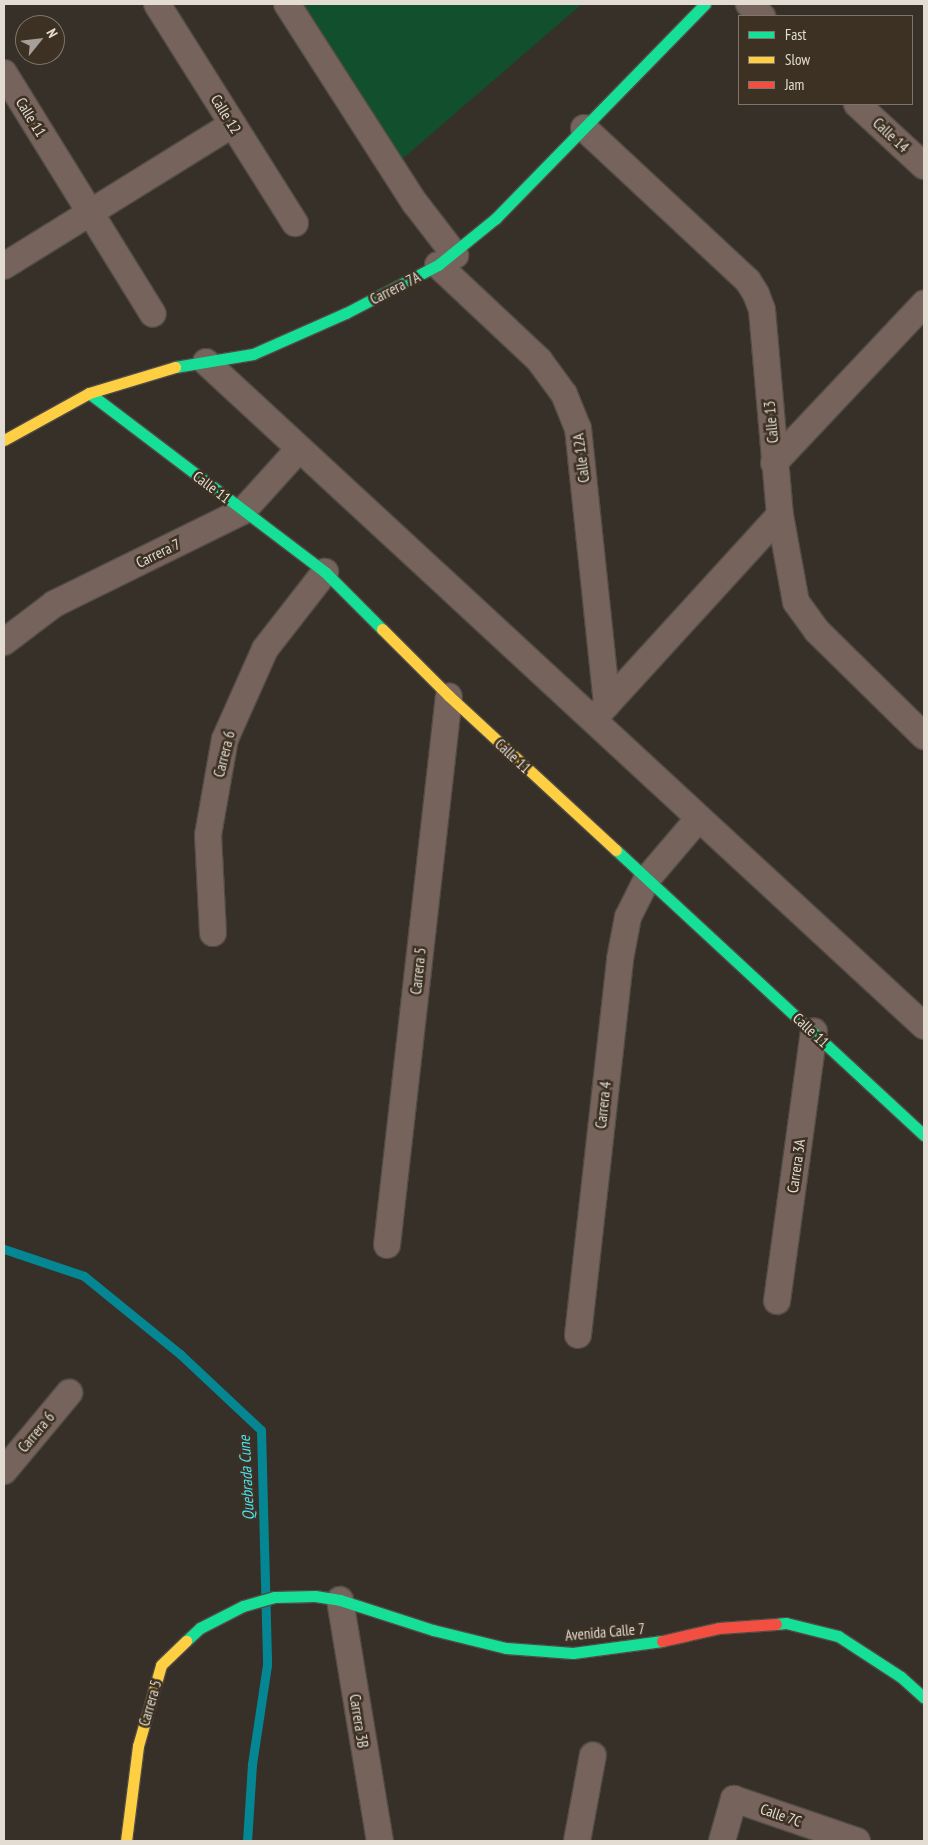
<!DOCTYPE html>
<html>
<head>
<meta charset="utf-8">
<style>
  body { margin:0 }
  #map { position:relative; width:928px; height:1845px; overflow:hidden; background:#363029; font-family:"PT Sans Narrow",sans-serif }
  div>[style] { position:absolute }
  .green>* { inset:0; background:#114f2d }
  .stream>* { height:9px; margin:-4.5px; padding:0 4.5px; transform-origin:4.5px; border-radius:4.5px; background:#058793 }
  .roads { filter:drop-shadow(1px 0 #514c45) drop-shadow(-1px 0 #514c45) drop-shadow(0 1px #514c45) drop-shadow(0 -1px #514c45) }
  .street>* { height:26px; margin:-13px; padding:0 13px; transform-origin:13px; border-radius:13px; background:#76635c }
  .fast>* { height:11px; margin:-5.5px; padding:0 5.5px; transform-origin:5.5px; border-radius:5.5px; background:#16e098 }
  .slow>* { height:11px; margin:-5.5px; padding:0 5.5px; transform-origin:5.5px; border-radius:5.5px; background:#ffcf43 }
  .jam>* { height:11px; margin:-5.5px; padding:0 5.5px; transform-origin:5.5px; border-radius:5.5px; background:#f24e42 }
  span { translate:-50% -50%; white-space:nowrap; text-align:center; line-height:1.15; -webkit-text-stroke:5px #3c3123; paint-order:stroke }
  .street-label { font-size:15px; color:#e3dcd3 }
  .water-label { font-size:16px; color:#4be4f4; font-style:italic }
  .frame { position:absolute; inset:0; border:5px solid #e3dcd3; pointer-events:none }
  .legend { position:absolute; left:738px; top:15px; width:175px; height:90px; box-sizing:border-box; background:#3c3123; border:1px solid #7f7569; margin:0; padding:6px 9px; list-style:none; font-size:15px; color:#e3dcd3 }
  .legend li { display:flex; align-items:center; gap:10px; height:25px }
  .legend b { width:25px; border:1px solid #7f7569 }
  .north { position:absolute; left:15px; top:15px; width:50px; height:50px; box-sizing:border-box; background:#3c3123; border:1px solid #7f7569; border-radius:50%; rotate:61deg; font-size:14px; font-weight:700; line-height:20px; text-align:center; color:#e3dcd3 }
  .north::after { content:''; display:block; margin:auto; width:18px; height:22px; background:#a6a098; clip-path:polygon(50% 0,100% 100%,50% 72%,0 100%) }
</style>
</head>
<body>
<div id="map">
  <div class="green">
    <div style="clip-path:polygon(293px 4px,582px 4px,393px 167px)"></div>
  </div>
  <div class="stream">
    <div style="left:4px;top:1249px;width:84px;rotate:18.6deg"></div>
    <div style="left:84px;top:1276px;width:124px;rotate:39.1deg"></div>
    <div style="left:180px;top:1354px;width:111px;rotate:43.2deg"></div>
    <div style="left:261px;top:1430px;width:235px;rotate:88.5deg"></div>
    <div style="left:267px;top:1665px;width:100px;rotate:98.6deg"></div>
    <div style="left:252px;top:1764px;width:77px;rotate:93.7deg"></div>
  </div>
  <div class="roads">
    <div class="street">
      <div style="left:157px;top:4px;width:259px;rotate:57.8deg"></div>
      <div style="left:287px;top:4px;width:237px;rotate:57.3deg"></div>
      <div style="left:415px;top:203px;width:66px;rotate:52.4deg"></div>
      <div style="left:749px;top:4px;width:18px;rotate:43deg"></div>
      <div style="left:4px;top:73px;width:283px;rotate:58.3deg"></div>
      <div style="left:857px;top:104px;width:91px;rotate:42.8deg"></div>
      <div style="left:584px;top:128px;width:224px;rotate:43deg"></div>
      <div style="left:748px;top:281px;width:15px;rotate:58deg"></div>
      <div style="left:756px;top:294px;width:17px;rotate:69deg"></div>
      <div style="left:762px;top:310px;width:206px;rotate:85deg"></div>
      <div style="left:780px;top:515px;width:88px;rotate:79.6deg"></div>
      <div style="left:796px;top:602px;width:36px;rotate:54deg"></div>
      <div style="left:817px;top:631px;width:150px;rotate:44.5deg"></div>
      <div style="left:438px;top:265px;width:139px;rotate:43.2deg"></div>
      <div style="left:539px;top:360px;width:42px;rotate:53.7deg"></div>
      <div style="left:564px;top:394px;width:37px;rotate:68deg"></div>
      <div style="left:578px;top:428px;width:278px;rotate:84deg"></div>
      <div style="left:4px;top:266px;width:269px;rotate:-31.8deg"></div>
      <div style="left:206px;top:362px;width:978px;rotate:42.76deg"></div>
      <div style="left:774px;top:463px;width:219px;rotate:-46.7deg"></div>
      <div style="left:4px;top:642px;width:63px;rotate:-37.2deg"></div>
      <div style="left:54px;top:604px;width:211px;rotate:-26.2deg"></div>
      <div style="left:243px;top:511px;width:84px;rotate:-47.9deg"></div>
      <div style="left:600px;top:712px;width:267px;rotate:-47.6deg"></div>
      <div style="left:213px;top:933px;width:98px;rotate:-92.9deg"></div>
      <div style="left:208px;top:835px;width:97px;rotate:-80deg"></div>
      <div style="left:225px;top:739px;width:98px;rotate:-66deg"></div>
      <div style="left:265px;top:649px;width:98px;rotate:-52.1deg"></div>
      <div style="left:387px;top:1245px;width:552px;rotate:-83.56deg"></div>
      <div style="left:777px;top:1301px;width:272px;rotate:-82.2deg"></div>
      <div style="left:578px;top:1335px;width:378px;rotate:-83.6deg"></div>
      <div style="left:620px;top:959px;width:43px;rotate:-79.2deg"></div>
      <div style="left:628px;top:917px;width:42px;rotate:-63.4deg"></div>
      <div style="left:647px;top:879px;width:80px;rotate:-49.6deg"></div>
      <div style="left:4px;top:1471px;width:102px;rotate:-50.2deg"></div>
      <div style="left:340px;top:1600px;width:244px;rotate:80.6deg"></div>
      <div style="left:577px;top:1841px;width:87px;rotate:-79.5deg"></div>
      <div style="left:722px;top:1841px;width:44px;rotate:-74.1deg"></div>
      <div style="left:734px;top:1799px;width:130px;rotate:18.9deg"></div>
    </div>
    <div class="fast">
      <div style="left:175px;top:367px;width:79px;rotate:-9.5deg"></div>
      <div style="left:253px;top:354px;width:102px;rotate:-23.8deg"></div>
      <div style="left:346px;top:313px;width:104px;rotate:-27.6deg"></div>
      <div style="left:438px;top:265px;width:75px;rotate:-39deg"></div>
      <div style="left:496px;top:218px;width:299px;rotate:-45.7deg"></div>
      <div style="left:89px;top:393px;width:296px;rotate:37.2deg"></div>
      <div style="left:325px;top:572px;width:81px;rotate:45deg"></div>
      <div style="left:616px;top:850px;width:420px;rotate:42.8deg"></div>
      <div style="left:776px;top:1624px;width:10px;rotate:-6deg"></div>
      <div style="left:786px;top:1623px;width:54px;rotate:14deg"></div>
      <div style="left:838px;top:1636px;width:75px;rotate:33.1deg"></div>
      <div style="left:901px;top:1677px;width:31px;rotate:42deg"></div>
      <div style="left:186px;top:1641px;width:19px;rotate:-43deg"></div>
      <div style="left:200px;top:1628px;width:48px;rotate:-27.1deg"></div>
      <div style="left:243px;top:1606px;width:33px;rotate:-16deg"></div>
      <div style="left:275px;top:1597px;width:40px;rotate:-1.4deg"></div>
      <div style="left:315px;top:1596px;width:25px;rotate:9deg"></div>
      <div style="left:340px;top:1600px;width:98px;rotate:17.9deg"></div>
      <div style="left:433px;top:1630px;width:75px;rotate:13.9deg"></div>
      <div style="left:506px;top:1648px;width:67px;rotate:4.3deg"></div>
      <div style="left:573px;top:1653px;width:90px;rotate:-7.7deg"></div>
    </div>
    <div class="slow">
      <div style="left:4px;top:440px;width:97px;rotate:-28.9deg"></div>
      <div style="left:89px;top:393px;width:90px;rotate:-16.8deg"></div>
      <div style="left:382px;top:629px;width:95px;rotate:45deg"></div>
      <div style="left:449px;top:696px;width:227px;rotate:42.7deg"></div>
      <div style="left:126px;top:1841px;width:96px;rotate:-82.8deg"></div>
      <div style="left:138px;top:1746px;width:84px;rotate:-74.1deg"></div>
      <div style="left:161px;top:1665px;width:35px;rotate:-44deg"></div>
    </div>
    <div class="jam">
      <div style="left:662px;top:1641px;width:58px;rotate:-12.8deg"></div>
      <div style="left:719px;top:1628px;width:57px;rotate:-4deg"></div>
    </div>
  </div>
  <div class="street-label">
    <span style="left:226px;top:114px;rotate:58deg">Calle 12</span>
    <span style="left:31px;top:117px;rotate:58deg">Calle 11</span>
    <span style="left:891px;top:135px;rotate:43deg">Calle 14</span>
    <span style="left:395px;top:288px;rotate:-27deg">Carrera 7A</span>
    <span style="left:771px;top:422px;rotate:-95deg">Calle 13</span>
    <span style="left:581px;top:458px;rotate:-97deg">Calle 12A</span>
    <span style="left:212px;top:487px;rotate:37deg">Calle 11</span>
    <span style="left:158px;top:553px;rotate:-26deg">Carrera 7</span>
    <span style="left:224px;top:754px;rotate:-76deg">Carrera 6</span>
    <span style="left:513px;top:756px;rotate:43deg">Calle 11</span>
    <span style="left:418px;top:971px;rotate:-84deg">Carrera 5</span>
    <span style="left:811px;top:1030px;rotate:43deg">Calle 11</span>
    <span style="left:603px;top:1105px;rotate:-84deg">Carrera 4</span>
    <span style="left:796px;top:1166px;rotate:-82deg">Carrera 3A</span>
    <span style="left:36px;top:1432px;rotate:-50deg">Carrera 6</span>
    <span style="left:605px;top:1632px;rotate:-5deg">Avenida Calle 7</span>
    <span style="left:150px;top:1703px;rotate:-74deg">Carrera 5</span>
    <span style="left:359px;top:1721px;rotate:81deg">Carrera 3B</span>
    <span style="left:781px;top:1815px;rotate:19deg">Calle 7C</span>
  </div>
  <div class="water-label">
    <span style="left:246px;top:1478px;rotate:-93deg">Quebrada Cune</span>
  </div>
  <div class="frame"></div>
  <ul class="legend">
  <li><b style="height:6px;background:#16e098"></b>Fast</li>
  <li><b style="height:6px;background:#ffcf43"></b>Slow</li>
  <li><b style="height:6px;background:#f24e42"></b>Jam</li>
  </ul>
  <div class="north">N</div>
</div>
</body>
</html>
